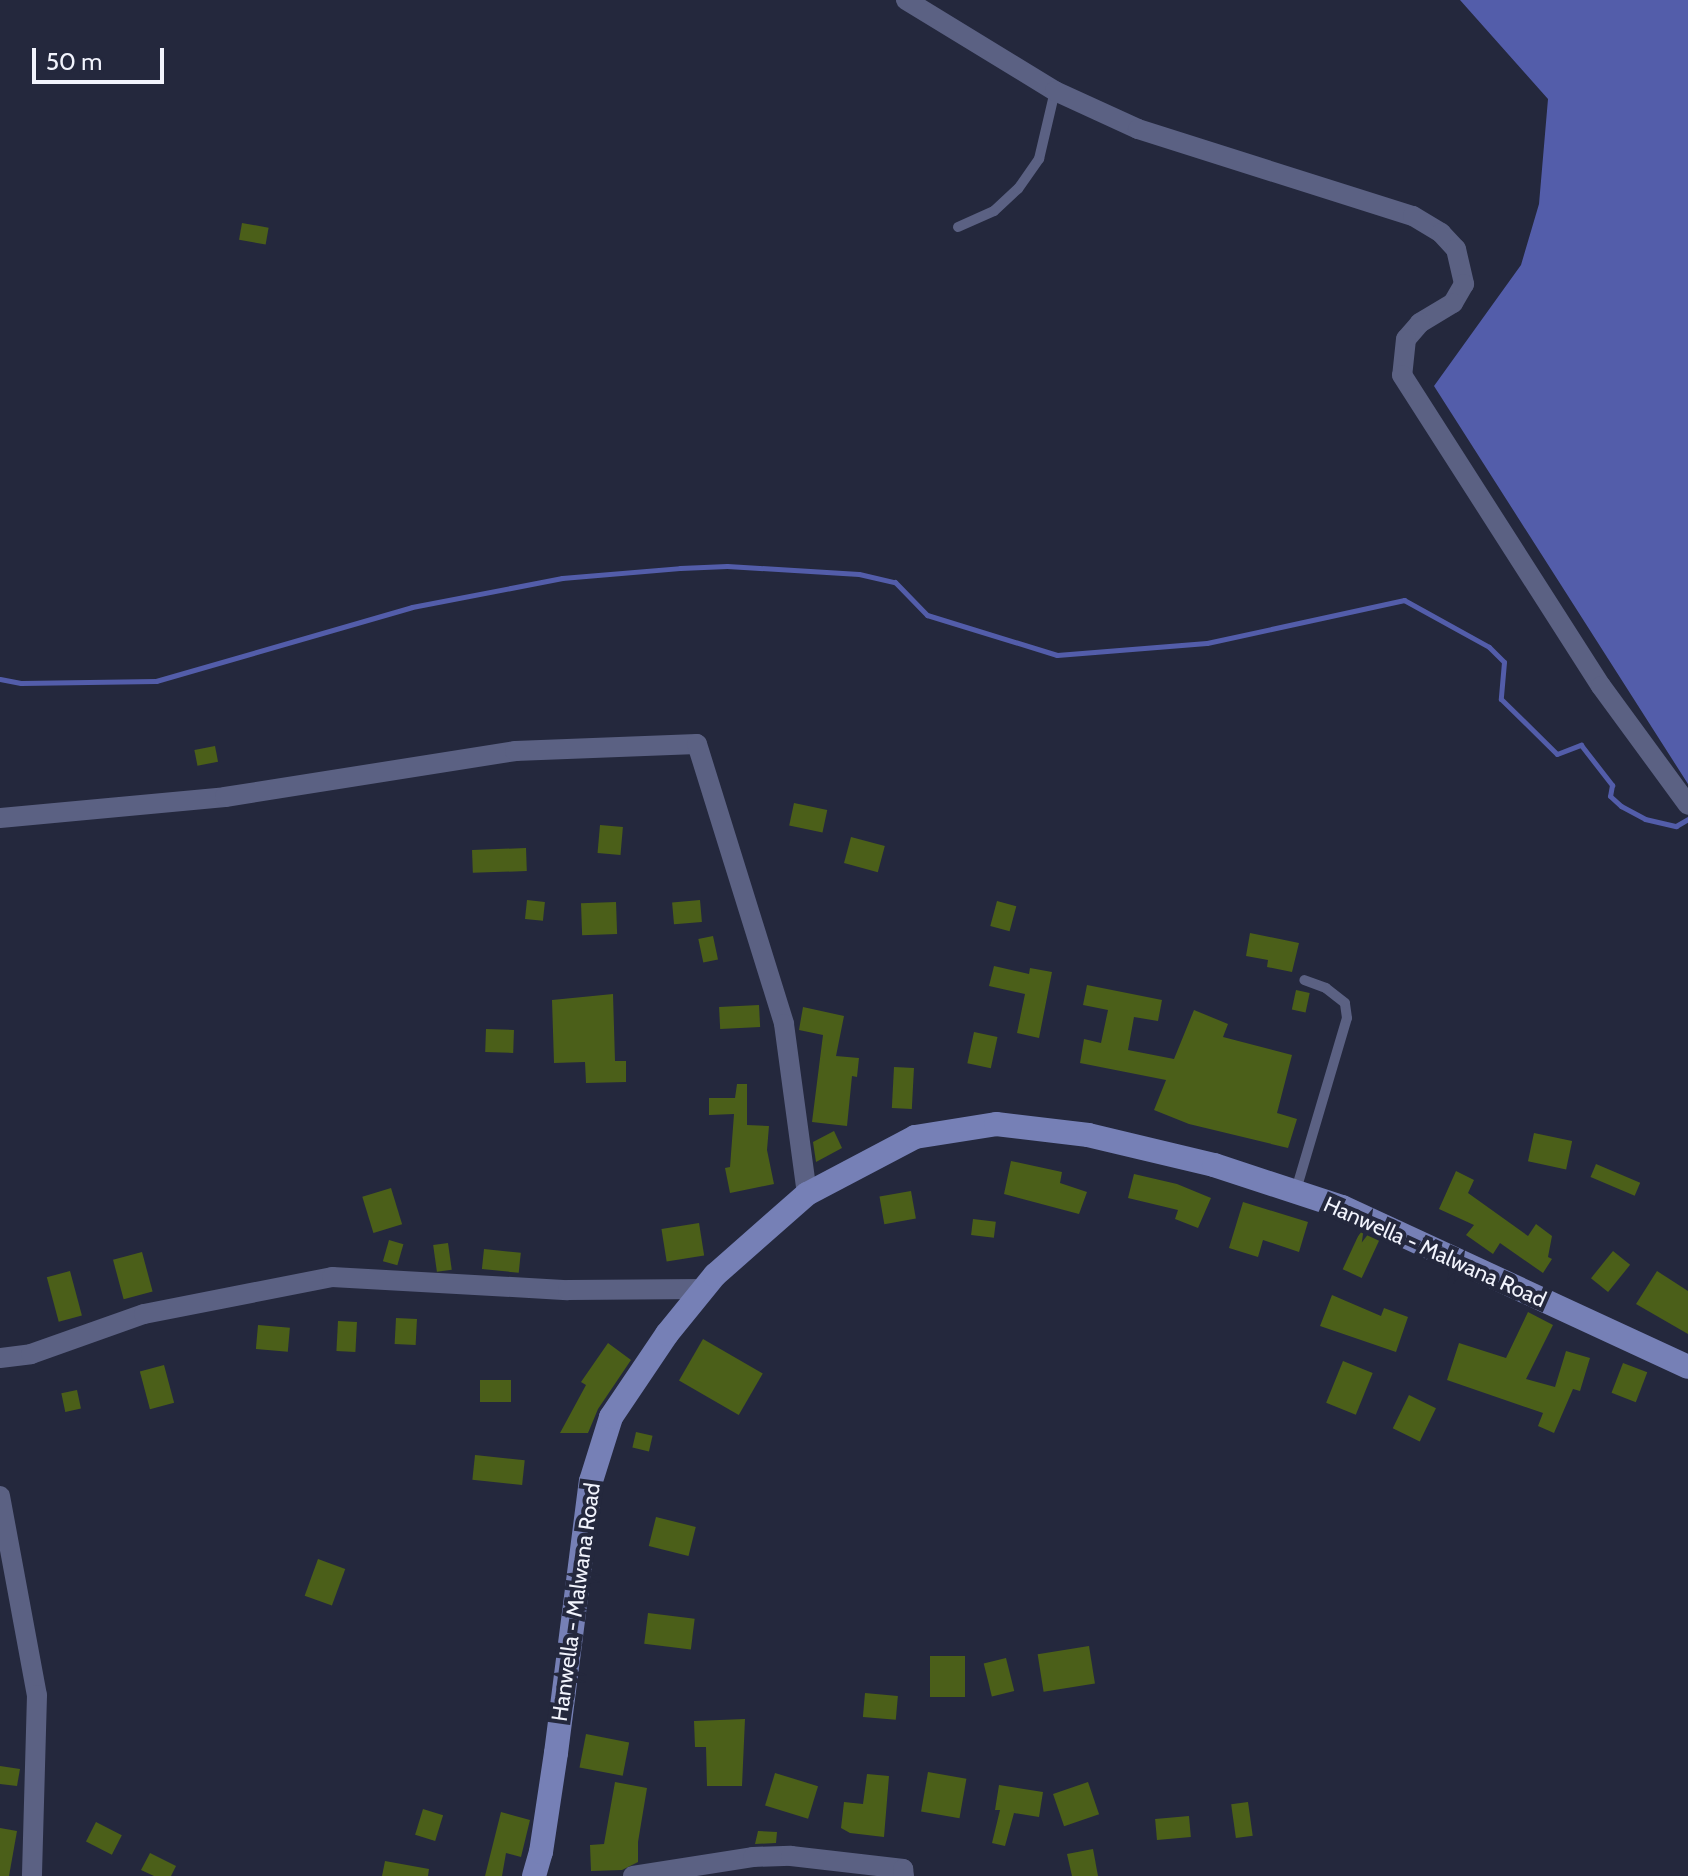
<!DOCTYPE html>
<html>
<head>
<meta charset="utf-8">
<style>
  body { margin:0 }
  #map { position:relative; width:1688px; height:1876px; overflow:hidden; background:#24283d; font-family:Cabin,sans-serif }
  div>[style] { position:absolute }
  .water>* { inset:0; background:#535daa }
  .stream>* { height:5px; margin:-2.5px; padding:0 2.5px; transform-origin:2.5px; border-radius:2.5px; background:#535daa }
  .building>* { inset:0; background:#4b5f19; transform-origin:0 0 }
  .lane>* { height:10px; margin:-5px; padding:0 5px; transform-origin:5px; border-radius:5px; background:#5b6183 }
  .street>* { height:20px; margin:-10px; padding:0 10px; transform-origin:10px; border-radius:10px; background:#5b6183 }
  .secondary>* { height:24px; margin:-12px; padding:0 12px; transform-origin:12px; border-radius:12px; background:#7680b6 }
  span { translate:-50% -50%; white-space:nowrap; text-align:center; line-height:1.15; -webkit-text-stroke:8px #24283d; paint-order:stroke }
  .street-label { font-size:22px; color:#f2f4fd }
  .scale { position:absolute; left:32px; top:48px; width:132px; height:36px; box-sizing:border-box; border:4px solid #f2f4fd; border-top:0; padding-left:10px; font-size:24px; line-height:28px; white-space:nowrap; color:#f2f4fd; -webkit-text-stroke:6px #24283d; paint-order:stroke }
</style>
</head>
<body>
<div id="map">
  <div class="water">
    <div style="clip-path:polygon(1460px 0,1688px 0,1688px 784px,1434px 386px,1521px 265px,1539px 204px,1548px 99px)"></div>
  </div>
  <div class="stream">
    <div style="left:0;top:679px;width:21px;rotate:11deg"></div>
    <div style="left:21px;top:683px;width:135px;rotate:-0.8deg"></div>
    <div style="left:156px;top:681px;width:266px;rotate:-16.1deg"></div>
    <div style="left:412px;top:607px;width:153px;rotate:-10.9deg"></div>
    <div style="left:562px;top:578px;width:118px;rotate:-4.8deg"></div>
    <div style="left:680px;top:568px;width:47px;rotate:-2.4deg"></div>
    <div style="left:727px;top:566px;width:132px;rotate:3.5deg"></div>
    <div style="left:859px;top:574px;width:37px;rotate:13deg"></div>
    <div style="left:895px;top:582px;width:46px;rotate:45.9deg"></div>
    <div style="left:927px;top:615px;width:136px;rotate:17.1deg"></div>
    <div style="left:1057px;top:655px;width:150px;rotate:-4.6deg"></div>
    <div style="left:1207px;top:643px;width:202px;rotate:-12.3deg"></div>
    <div style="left:1404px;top:600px;width:97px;rotate:28.9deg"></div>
    <div style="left:1489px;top:647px;width:21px;rotate:45deg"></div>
    <div style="left:1504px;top:662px;width:37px;rotate:95deg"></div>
    <div style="left:1501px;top:699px;width:78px;rotate:44.5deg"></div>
    <div style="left:1557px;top:754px;width:26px;rotate:-21deg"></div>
    <div style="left:1581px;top:745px;width:51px;rotate:52.2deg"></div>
    <div style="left:1612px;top:785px;width:11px;rotate:100deg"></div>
    <div style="left:1610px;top:796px;width:15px;rotate:42deg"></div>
    <div style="left:1621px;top:806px;width:27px;rotate:28deg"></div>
    <div style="left:1645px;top:819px;width:32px;rotate:13deg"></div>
    <div style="left:1676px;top:826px;width:14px;rotate:-30deg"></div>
  </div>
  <div class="building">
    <div style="left:242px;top:223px;width:27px;height:17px;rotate:10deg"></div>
    <div style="left:215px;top:746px;width:16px;height:21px;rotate:79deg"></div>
    <div style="left:794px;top:803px;width:34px;height:23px;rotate:12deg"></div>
    <div style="left:600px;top:825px;width:23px;height:28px;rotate:5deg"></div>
    <div style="left:851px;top:837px;width:35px;height:27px;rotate:15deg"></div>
    <div style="left:526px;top:848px;width:23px;height:54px;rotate:88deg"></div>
    <div style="left:527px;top:900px;width:18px;height:19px;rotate:6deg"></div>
    <div style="left:700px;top:900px;width:22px;height:28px;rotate:85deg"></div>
    <div style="left:997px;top:901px;width:20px;height:26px;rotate:15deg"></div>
    <div style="left:616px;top:902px;width:32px;height:35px;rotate:88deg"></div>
    <div style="clip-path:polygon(1250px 933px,1299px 943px,1292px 972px,1267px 967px,1268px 960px,1246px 956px)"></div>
    <div style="left:713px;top:936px;width:24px;height:15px;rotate:78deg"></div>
    <div style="clip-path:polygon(994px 966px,1029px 974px,1030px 968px,1052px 972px,1039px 1038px,1017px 1033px,1025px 994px,989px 986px)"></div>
    <div style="clip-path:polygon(1087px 985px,1162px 1000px,1158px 1021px,1134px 1017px,1128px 1050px,1174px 1059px,1194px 1010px,1228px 1024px,1223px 1037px,1292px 1055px,1277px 1113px,1297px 1119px,1288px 1148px,1189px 1124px,1154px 1110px,1166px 1080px,1080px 1063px,1084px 1039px,1101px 1043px,1108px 1010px,1083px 1005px)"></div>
    <div style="left:1296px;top:990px;width:14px;height:20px;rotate:12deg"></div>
    <div style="clip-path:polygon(613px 994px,615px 1061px,626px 1061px,626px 1082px,586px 1083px,585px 1062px,554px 1063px,552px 1000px)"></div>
    <div style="left:759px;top:1005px;width:22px;height:40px;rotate:87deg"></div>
    <div style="clip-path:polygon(803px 1007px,844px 1016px,836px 1056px,859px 1058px,857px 1077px,852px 1076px,847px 1126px,812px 1122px,823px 1035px,799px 1030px)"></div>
    <div style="left:486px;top:1029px;width:28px;height:23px;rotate:2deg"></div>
    <div style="left:974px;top:1032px;width:24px;height:32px;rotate:12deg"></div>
    <div style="left:894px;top:1067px;width:20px;height:41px;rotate:3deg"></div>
    <div style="clip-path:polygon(737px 1084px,747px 1084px,747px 1125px,769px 1126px,767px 1150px,774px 1184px,730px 1193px,725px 1168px,730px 1167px,734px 1114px,709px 1115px,709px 1098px,735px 1098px)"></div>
    <div style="clip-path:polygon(834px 1131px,842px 1148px,816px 1162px,813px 1142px)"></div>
    <div style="left:1534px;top:1133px;width:39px;height:29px;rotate:12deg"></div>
    <div style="clip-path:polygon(1011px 1161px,1062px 1172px,1060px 1183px,1087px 1192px,1079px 1214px,1004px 1194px)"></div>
    <div style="left:1596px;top:1164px;width:48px;height:14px;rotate:23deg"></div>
    <div style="clip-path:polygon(1456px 1171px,1474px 1180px,1468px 1193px,1528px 1236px,1536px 1224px,1552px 1236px,1548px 1257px,1552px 1259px,1543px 1273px,1500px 1243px,1493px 1254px,1466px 1235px,1474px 1225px,1439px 1209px)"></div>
    <div style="clip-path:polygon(1134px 1174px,1177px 1184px,1211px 1198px,1198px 1228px,1175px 1219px,1178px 1210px,1128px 1198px)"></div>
    <div style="left:391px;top:1188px;width:38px;height:30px;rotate:73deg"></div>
    <div style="left:911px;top:1191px;width:28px;height:32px;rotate:80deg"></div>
    <div style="clip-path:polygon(1243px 1202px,1308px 1222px,1299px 1252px,1263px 1240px,1258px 1257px,1229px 1248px)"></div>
    <div style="left:973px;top:1219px;width:23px;height:16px;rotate:7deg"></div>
    <div style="left:699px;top:1223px;width:33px;height:38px;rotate:81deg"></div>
    <div style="left:1360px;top:1232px;width:21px;height:41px;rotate:25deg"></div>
    <div style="left:389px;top:1240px;width:15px;height:22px;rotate:16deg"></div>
    <div style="left:448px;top:1243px;width:27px;height:15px;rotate:82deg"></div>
    <div style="left:484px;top:1249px;width:37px;height:20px;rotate:6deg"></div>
    <div style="left:1613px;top:1251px;width:22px;height:35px;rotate:39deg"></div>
    <div style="left:142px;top:1252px;width:41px;height:30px;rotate:75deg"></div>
    <div style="left:70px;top:1271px;width:46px;height:24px;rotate:75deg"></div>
    <div style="clip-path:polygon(1657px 1271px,1688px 1291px,1688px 1334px,1636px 1304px)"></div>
    <div style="clip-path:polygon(1332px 1295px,1381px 1316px,1384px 1308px,1408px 1317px,1396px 1352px,1320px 1326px)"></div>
    <div style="clip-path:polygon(1528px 1312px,1553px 1325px,1526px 1379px,1555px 1387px,1566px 1351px,1590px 1358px,1580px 1391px,1573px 1389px,1554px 1433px,1538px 1426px,1543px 1413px,1447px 1380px,1459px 1343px,1506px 1358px)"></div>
    <div style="left:396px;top:1318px;width:21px;height:26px;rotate:3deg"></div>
    <div style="left:338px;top:1321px;width:19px;height:30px;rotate:3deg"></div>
    <div style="left:258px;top:1325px;width:32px;height:24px;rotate:5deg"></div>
    <div style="left:703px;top:1339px;width:69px;height:48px;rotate:30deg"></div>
    <div style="clip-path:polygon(608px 1343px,631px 1360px,598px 1409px,588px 1433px,560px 1433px,586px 1385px,581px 1382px)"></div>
    <div style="left:1343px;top:1361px;width:32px;height:45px;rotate:22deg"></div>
    <div style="left:1623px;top:1363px;width:26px;height:32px;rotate:21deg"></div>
    <div style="left:164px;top:1365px;width:39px;height:25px;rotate:75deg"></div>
    <div style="left:480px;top:1380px;width:31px;height:22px"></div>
    <div style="left:77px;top:1390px;width:19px;height:16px;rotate:78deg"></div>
    <div style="left:1409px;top:1395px;width:30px;height:37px;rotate:26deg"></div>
    <div style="left:636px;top:1432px;width:17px;height:16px;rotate:13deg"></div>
    <div style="left:475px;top:1455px;width:50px;height:25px;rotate:6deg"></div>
    <div style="left:656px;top:1517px;width:41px;height:30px;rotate:14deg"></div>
    <div style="left:318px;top:1559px;width:29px;height:39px;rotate:20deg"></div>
    <div style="left:648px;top:1613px;width:47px;height:31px;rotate:7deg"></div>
    <div style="left:1089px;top:1646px;width:38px;height:52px;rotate:81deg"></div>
    <div style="left:930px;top:1656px;width:35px;height:41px"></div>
    <div style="left:1006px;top:1658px;width:34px;height:23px;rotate:76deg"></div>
    <div style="left:865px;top:1693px;width:33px;height:24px;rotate:5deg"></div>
    <div style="clip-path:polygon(745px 1719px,742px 1786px,707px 1786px,706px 1747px,695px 1747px,694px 1721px)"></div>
    <div style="left:586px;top:1734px;width:44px;height:34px;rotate:11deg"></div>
    <div style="clip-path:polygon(0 1766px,20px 1769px,17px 1786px,0 1784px)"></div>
    <div style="left:928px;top:1772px;width:39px;height:40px;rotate:10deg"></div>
    <div style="left:775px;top:1773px;width:45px;height:34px;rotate:17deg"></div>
    <div style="clip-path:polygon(867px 1774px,889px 1776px,884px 1837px,850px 1833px,841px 1828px,844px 1802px,863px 1804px)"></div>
    <div style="clip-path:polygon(615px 1782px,647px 1788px,638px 1842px,638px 1862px,622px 1870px,591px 1871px,590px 1845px,604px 1844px)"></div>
    <div style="left:1088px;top:1782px;width:34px;height:37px;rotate:71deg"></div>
    <div style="clip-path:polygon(999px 1785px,1043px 1792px,1039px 1817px,1014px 1813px,1005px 1846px,992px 1843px,1000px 1810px,995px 1810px)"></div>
    <div style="left:1248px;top:1802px;width:34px;height:17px;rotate:82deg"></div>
    <div style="left:423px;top:1809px;width:21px;height:27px;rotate:17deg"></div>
    <div style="clip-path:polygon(501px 1812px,530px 1820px,521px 1857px,506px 1853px,502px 1876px,485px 1876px)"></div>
    <div style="left:1189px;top:1816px;width:21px;height:34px;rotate:85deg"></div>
    <div style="left:96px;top:1822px;width:29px;height:22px;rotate:27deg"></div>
    <div style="clip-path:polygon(0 1828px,17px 1831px,9px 1876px,0 1876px)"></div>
    <div style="clip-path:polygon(758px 1831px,777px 1832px,776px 1843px,755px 1844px)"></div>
    <div style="clip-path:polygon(1093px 1849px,1098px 1876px,1072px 1876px,1067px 1854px)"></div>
    <div style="clip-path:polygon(150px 1853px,176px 1866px,171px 1876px,154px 1876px,141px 1870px)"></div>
    <div style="clip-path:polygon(385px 1861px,429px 1869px,428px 1876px,382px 1876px)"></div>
  </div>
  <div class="lane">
    <div style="left:958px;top:227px;width:39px;rotate:-24deg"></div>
    <div style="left:994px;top:211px;width:33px;rotate:-43deg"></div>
    <div style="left:1018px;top:189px;width:37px;rotate:-55deg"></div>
    <div style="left:1039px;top:159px;width:70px;rotate:-76.8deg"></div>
    <div style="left:1296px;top:1190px;width:179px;rotate:-73.5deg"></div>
    <div style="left:1347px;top:1018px;width:15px;rotate:-98deg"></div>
    <div style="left:1345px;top:1003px;width:24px;rotate:-142deg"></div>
    <div style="left:1326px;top:988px;width:23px;rotate:-160deg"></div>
  </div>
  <div class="street">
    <div style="left:906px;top:0;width:175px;rotate:31.4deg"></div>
    <div style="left:1055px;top:91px;width:91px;rotate:24.6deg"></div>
    <div style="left:1138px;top:129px;width:288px;rotate:17.6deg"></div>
    <div style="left:1413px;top:216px;width:33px;rotate:31deg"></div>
    <div style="left:1441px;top:233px;width:22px;rotate:47deg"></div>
    <div style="left:1456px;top:249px;width:36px;rotate:77deg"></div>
    <div style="left:1464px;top:284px;width:22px;rotate:120deg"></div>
    <div style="left:1453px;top:303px;width:39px;rotate:149deg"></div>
    <div style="left:1420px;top:323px;width:21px;rotate:131deg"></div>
    <div style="left:1406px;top:339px;width:36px;rotate:96deg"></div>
    <div style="left:1402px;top:375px;width:369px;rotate:57.4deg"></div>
    <div style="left:1601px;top:686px;width:147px;rotate:53.8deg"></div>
    <div style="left:0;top:818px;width:226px;rotate:-5.3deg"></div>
    <div style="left:225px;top:797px;width:294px;rotate:-9deg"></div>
    <div style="left:515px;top:751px;width:182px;rotate:-2.2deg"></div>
    <div style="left:697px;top:744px;width:293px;rotate:72.7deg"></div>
    <div style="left:784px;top:1024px;width:172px;rotate:82.3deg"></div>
    <div style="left:0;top:1358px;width:31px;rotate:-7deg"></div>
    <div style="left:31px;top:1354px;width:120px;rotate:-19.5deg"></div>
    <div style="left:144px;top:1314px;width:192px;rotate:-11.1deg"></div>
    <div style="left:332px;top:1277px;width:236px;rotate:3.2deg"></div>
    <div style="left:568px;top:1290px;width:137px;rotate:-0.4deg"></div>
    <div style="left:0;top:1496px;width:202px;rotate:79.5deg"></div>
    <div style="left:37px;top:1695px;width:181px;rotate:91.6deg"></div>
    <div style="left:633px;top:1876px;width:121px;rotate:-9deg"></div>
    <div style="left:753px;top:1857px;width:38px;rotate:-2deg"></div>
    <div style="left:791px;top:1856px;width:113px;rotate:6.6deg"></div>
    <div style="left:903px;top:1869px;width:7px;rotate:82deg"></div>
  </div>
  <div class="secondary">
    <div style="left:534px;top:1876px;width:25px;rotate:-74deg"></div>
    <div style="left:541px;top:1852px;width:100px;rotate:-81.4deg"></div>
    <div style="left:556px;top:1753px;width:274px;rotate:-82.7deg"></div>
    <div style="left:591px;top:1481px;width:67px;rotate:-72.6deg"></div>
    <div style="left:611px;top:1417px;width:100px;rotate:-56deg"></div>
    <div style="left:667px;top:1334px;width:76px;rotate:-50.9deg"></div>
    <div style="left:715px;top:1275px;width:123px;rotate:-41.4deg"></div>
    <div style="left:807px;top:1194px;width:122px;rotate:-27.8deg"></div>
    <div style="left:915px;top:1137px;width:82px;rotate:-9.1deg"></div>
    <div style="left:996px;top:1124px;width:93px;rotate:6.8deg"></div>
    <div style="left:1088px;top:1135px;width:130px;rotate:13.4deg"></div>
    <div style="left:1214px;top:1165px;width:135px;rotate:18.2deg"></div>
    <div style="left:1342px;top:1207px;width:381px;rotate:24.8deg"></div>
  </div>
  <div class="street-label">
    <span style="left:1435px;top:1252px;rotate:24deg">Hanwella - Malwana Road</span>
    <span style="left:576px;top:1602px;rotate:-82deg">Hanwella - Malwana Road</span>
  </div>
  <div class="scale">50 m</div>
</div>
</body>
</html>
